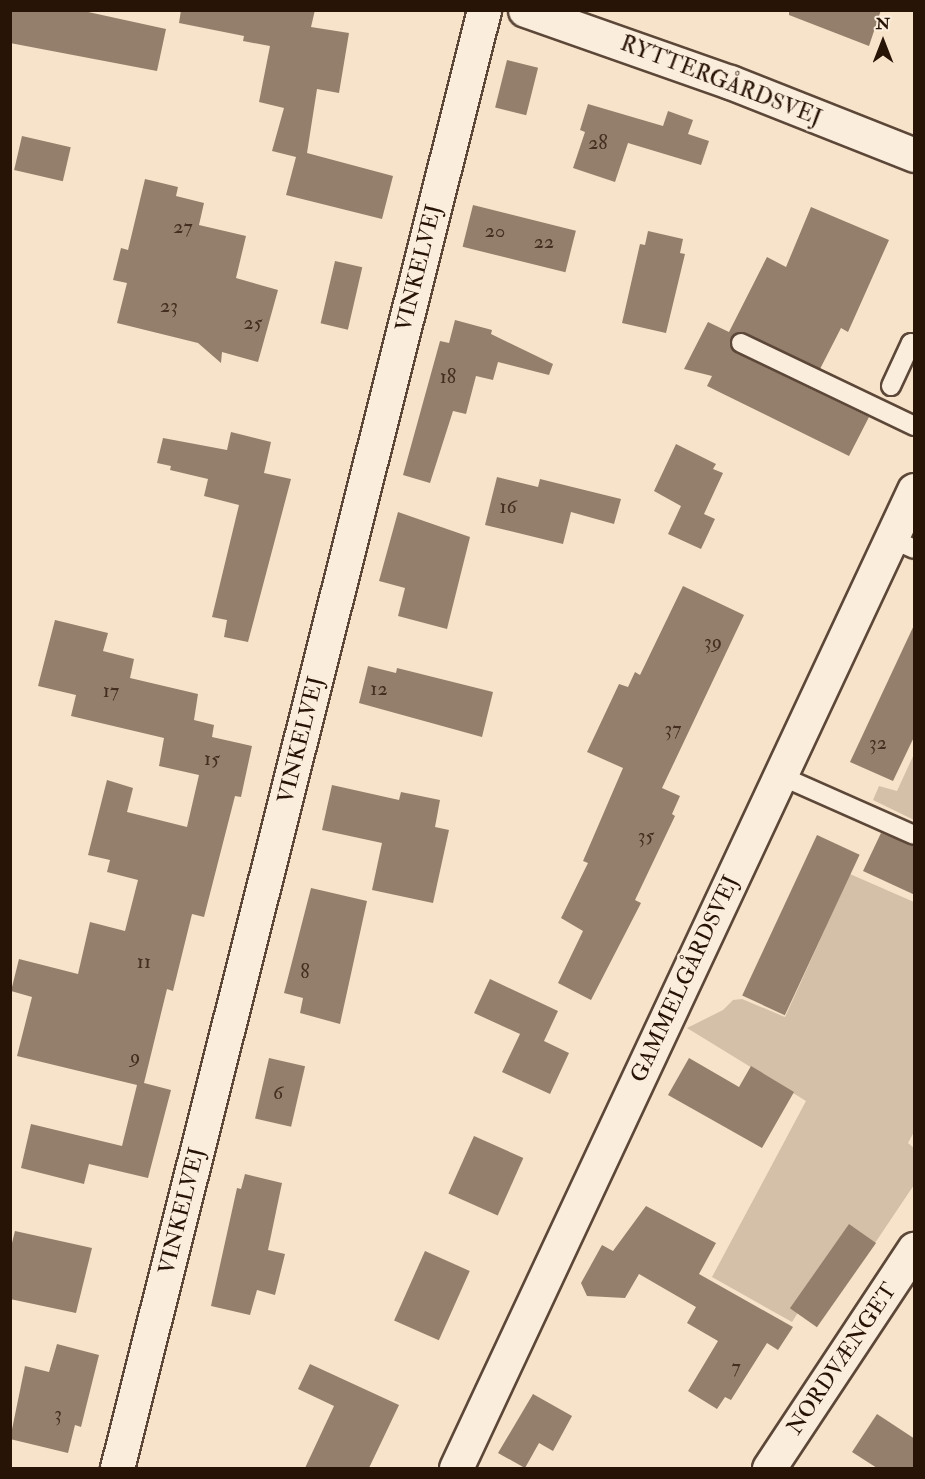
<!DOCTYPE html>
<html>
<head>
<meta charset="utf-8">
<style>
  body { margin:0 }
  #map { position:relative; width:925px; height:1479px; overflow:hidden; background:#f7e3c9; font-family:"IM FELL Double Pica",serif }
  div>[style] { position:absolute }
  .green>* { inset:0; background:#d4c0a8 }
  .building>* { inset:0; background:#947f6c; transform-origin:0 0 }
  .roads { filter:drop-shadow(2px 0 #5c4738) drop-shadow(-2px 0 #5c4738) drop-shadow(0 2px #5c4738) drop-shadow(0 -2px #5c4738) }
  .lane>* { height:18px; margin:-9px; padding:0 9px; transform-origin:9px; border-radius:9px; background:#faeddc }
  .street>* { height:33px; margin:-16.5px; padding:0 16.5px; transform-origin:16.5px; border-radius:16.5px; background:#faeddc }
  .secondary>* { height:33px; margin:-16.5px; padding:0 16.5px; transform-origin:16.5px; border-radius:16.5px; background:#faeddc }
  span { translate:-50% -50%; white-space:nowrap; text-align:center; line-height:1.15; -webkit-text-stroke:5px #faeddc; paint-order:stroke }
  .number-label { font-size:20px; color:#432e20 }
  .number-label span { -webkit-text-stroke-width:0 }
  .street-label { font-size:22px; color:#281307 }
  .frame { position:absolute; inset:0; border:12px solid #281307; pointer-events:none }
  .north { position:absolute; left:853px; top:12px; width:60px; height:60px; -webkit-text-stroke:4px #faeddc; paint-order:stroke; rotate:0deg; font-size:16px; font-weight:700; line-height:24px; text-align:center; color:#281307 }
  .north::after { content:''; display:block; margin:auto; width:21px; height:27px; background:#281307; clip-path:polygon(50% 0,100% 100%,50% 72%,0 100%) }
</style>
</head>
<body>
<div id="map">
  <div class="green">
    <div style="clip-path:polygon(914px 754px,914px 820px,873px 800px,879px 786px,897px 791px)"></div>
    <div style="clip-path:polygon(850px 874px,914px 902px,914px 1132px,908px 1143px,914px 1148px,914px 1185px,875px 1243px,853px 1227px,792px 1322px,712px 1277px,806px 1101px,687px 1028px,723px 1010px,733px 1000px,742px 999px,785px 1017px)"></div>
  </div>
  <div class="building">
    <div style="clip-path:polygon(10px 10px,79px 10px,166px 29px,157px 71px,10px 43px)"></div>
    <div style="clip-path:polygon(181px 10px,315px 10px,311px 27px,349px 33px,339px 93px,317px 89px,307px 153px,393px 176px,382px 219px,286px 195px,296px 157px,272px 151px,284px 108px,259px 102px,270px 46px,243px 41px,244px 36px,179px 23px)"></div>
    <div style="clip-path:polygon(789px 10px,881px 10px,869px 46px,789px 15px)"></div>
    <div style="left:507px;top:60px;width:32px;height:49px;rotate:14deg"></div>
    <div style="clip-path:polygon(588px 104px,663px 126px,668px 111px,693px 120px,688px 134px,709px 141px,701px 165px,628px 143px,615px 182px,573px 168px,585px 132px,580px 130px)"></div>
    <div style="left:22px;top:136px;width:50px;height:35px;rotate:13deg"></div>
    <div style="clip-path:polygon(145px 179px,178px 187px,176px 196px,204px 203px,199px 225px,246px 236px,236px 278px,278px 290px,258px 362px,222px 352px,221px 363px,198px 343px,117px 323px,127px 283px,113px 280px,121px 248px,128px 250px)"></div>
    <div style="left:473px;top:205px;width:106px;height:43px;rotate:14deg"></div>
    <div style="clip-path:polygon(811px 207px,889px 240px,848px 332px,841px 328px,820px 369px,745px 333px,734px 334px,730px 344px,736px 353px,869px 417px,849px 456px,707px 386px,712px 376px,684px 369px,708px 322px,729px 332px,767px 257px,786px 267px)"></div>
    <div style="clip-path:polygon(648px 231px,683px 239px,680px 253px,685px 254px,666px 333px,622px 323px,640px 244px,645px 245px)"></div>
    <div style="left:335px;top:261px;width:28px;height:64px;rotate:13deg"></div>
    <div style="clip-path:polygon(455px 320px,492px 330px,491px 334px,553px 364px,549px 375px,498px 362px,493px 380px,476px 376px,466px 414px,453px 411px,430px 483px,403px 475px,440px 341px,449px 343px)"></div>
    <div style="clip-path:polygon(231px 432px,271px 442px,264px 473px,291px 479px,248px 642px,224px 637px,227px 620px,212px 617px,239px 505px,204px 496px,208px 479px,170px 470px,171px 466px,157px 463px,163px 438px,227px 450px)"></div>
    <div style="clip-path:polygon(676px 444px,716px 464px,713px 469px,723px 473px,704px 514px,715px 519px,701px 549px,668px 534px,681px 506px,654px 491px)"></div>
    <div style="clip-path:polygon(497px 477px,538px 487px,540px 479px,621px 499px,614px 524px,571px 512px,563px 544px,485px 525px)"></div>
    <div style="clip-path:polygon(398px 512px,470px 537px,447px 629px,398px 616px,405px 588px,379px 581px)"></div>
    <div style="clip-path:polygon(683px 586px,744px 615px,662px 788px,680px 796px,672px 814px,675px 816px,635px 900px,641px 903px,591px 1000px,558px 983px,583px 931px,561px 918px,588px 863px,583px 861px,623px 768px,587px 752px,619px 684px,628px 687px,635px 672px,640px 675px)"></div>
    <div style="clip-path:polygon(55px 620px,108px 633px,103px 651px,134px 659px,130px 678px,198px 694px,194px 720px,214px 725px,212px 737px,252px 746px,241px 797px,235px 796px,204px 917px,192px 914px,173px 991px,167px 989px,144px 1083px,171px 1090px,148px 1178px,89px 1164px,84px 1184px,21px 1168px,31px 1124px,122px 1146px,137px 1085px,17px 1056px,32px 997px,11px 991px,19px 959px,78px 974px,90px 922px,125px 931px,138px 880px,107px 872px,110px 860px,88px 855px,107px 780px,133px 788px,127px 812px,187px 827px,199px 775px,159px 766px,164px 738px,71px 716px,76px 695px,38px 686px)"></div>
    <div style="clip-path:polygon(915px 623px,915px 735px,893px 781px,850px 762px)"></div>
    <div style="clip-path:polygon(368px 666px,396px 673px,397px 668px,493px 692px,482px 737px,359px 703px)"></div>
    <div style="clip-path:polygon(332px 785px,399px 800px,401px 792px,440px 800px,435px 827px,449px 830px,433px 903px,372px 890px,382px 843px,322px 830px)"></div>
    <div style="clip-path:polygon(881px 833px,915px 846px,915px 895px,863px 871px)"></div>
    <div style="left:817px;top:835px;width:47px;height:177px;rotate:25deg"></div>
    <div style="clip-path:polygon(311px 888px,367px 901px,340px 1024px,300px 1013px,303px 998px,284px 993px)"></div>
    <div style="clip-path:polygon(490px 979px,558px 1011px,544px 1041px,569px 1053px,550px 1094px,502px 1072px,520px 1034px,474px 1013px)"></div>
    <div style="left:269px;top:1058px;width:37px;height:62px;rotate:13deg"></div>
    <div style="clip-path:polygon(689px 1058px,739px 1087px,751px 1066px,794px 1092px,762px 1148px,668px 1095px)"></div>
    <div style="left:474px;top:1136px;width:54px;height:63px;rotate:24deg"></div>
    <div style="clip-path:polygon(245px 1174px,282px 1183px,268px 1250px,285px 1254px,275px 1295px,257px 1290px,250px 1315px,211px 1306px,237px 1188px,241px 1189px)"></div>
    <div style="clip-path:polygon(646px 1206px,716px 1243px,699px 1274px,793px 1327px,778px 1350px,767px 1343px,731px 1400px,725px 1397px,717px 1409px,688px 1391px,718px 1341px,687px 1323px,696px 1307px,639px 1274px,625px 1298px,587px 1296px,581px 1283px,602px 1245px,613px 1251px)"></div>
    <div style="left:849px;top:1224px;width:33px;height:103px;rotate:35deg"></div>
    <div style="clip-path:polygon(15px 1231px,92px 1248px,76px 1313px,10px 1299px,10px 1251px)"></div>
    <div style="left:425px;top:1251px;width:49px;height:76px;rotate:24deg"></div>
    <div style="clip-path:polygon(57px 1344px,99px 1355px,81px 1427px,75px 1425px,68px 1453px,10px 1439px,25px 1366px,49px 1372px)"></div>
    <div style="clip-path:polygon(310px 1364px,399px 1405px,369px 1468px,305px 1468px,334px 1406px,298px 1389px)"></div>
    <div style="clip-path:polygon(533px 1394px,572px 1416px,553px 1451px,539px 1443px,525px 1468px,498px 1453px)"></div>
    <div style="clip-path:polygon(877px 1414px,915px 1439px,915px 1468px,877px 1468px,852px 1452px)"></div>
  </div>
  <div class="roads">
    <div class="lane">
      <div style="left:741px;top:343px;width:192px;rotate:25.6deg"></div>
      <div style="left:891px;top:386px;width:47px;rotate:-65.1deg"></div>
      <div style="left:911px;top:343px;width:4px;rotate:34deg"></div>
      <div style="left:892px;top:539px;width:24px;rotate:24deg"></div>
      <div style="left:781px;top:776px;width:145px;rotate:23.9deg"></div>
    </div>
    <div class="street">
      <div style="left:117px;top:1468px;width:1503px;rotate:-75.87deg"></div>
      <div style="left:456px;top:1468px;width:1080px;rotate:-64.91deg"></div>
      <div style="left:769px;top:1468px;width:263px;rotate:-56.5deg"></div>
    </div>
    <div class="secondary">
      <div style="left:525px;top:10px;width:217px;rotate:19.4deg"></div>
      <div style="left:730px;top:82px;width:198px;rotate:21.6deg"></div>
    </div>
  </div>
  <div class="number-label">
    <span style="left:598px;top:142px">28</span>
    <span style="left:183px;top:226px">27</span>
    <span style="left:495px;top:230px">20</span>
    <span style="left:544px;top:241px">22</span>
    <span style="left:169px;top:305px">23</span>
    <span style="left:253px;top:322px">25</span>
    <span style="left:448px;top:376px">18</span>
    <span style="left:508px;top:506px">16</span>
    <span style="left:713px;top:641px">39</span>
    <span style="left:379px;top:688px">12</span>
    <span style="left:111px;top:690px">17</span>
    <span style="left:673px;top:728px">37</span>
    <span style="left:878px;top:742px">32</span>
    <span style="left:212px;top:758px">15</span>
    <span style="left:646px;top:835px">35</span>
    <span style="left:144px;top:961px">11</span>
    <span style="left:305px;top:971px">8</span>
    <span style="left:135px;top:1056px">9</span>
    <span style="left:278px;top:1092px">6</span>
    <span style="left:736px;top:1366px">7</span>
    <span style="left:58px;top:1413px">3</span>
  </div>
  <div class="street-label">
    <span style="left:721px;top:81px;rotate:21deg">RYTTERGÅRDSVEJ</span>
    <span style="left:419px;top:268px;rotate:-76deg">VINKELVEJ</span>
    <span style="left:301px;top:740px;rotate:-76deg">VINKELVEJ</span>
    <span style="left:685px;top:979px;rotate:-65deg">GAMMELGÅRDSVEJ</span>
    <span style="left:182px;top:1211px;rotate:-76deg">VINKELVEJ</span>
    <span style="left:842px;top:1359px;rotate:-56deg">NORDVÆNGET</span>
  </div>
  <div class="frame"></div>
  <div class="north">N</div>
</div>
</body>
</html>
